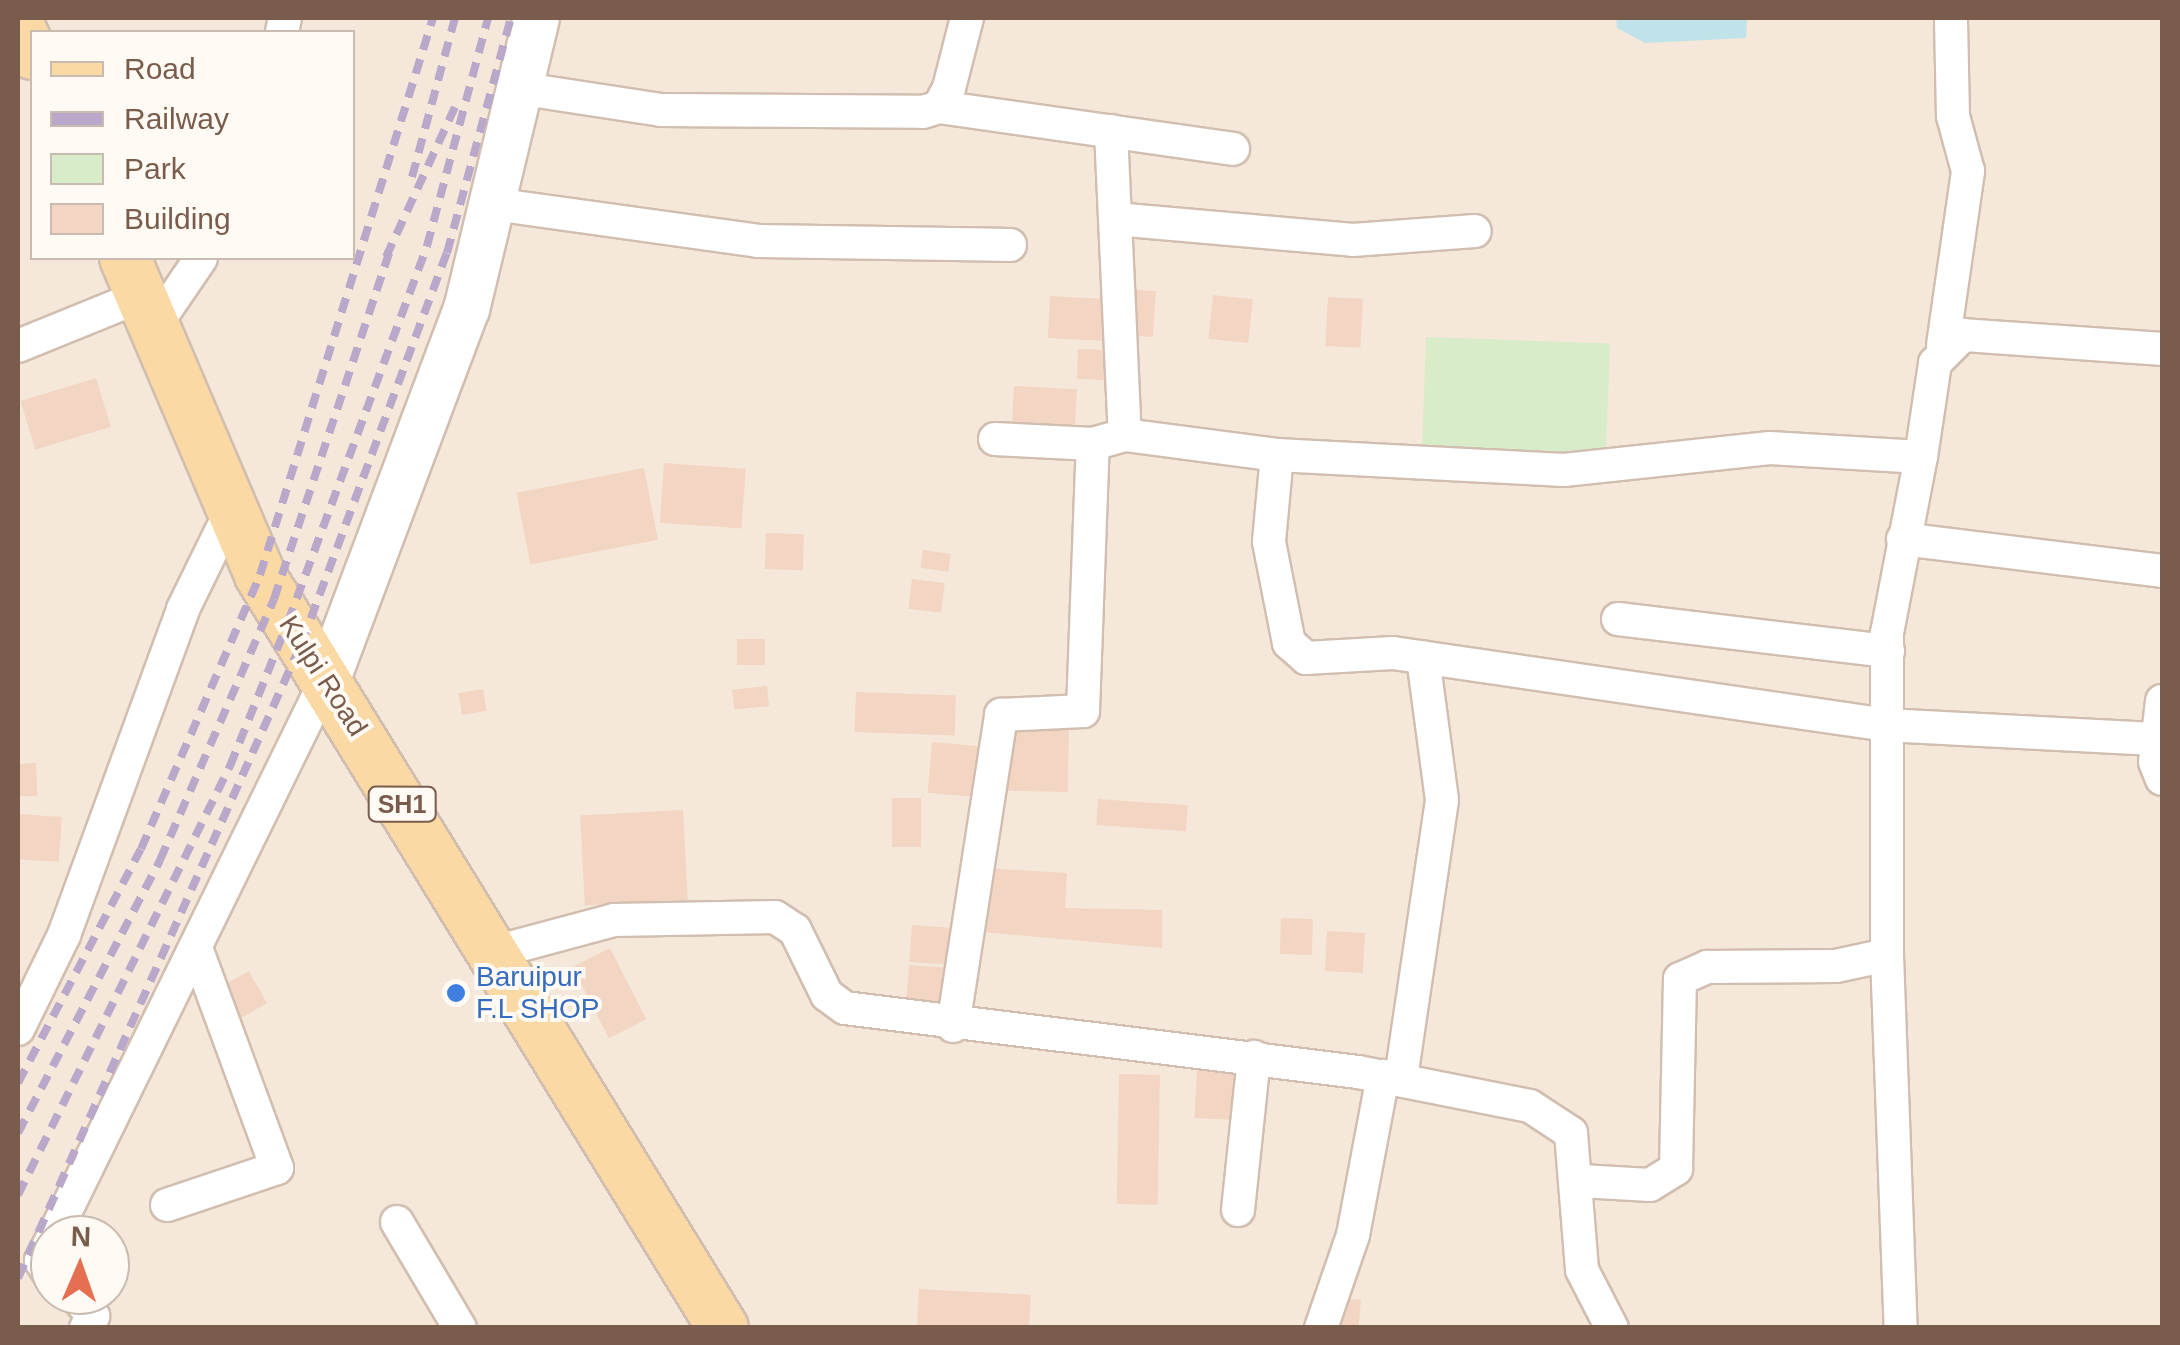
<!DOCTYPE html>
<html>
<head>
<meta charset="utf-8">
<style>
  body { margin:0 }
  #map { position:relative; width:2180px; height:1345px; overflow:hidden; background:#fdf6ec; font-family:Arial,sans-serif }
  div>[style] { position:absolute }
  .residential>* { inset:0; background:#f5e8da }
  .green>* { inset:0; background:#d8ecc9; transform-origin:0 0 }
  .water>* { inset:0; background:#bfe3e8 }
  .building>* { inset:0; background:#f3d5c3; transform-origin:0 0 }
  .roads { filter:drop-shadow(2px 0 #d1beb0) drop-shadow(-2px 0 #d1beb0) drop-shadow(0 2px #d1beb0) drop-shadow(0 -2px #d1beb0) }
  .street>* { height:32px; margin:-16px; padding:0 16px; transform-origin:16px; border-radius:16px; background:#fff }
  .secondary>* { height:45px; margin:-22.5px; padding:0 22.5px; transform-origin:22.5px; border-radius:22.5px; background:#fff }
  .primary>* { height:50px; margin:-25px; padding:0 25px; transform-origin:25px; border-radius:25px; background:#fbd9a5 }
  .rail>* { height:8px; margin-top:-4px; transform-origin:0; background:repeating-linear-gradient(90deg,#b9a8c9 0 15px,transparent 0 25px) }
  .dots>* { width:28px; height:28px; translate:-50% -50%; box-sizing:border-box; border:5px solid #fffaf3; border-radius:50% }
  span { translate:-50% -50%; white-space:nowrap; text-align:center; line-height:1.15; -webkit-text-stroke:8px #fffaf3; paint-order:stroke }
  .shield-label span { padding:2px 8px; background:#fffaf3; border:2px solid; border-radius:8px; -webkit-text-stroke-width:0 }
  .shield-label { font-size:25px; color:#7a5c4d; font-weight:700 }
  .street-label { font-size:28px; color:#7a5c4d }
  .shop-label { font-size:28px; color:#366cbe }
  .left { translate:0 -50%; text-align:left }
  .frame { position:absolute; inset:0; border:20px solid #7a5c4d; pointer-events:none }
  .legend { position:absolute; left:30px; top:30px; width:325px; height:230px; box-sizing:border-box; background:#fffaf3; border:2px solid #cabbb1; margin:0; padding:12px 18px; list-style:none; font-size:30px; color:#7a5c4d }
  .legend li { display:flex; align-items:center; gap:20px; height:50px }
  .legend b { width:50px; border:2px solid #cabbb1 }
  .north { position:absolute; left:30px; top:1215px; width:100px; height:100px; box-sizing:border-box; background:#fffaf3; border:2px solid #cabbb1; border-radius:50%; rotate:2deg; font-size:28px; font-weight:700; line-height:40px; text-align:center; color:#7a5c4d }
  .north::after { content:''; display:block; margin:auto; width:35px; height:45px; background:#e76f51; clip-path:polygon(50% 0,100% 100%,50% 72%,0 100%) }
</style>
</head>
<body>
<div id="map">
  <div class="residential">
    <div style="clip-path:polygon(evenodd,18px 18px,2162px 18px,2162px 1327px,18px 1327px,18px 18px,32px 32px,352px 32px,352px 258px,32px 258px,32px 32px,18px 18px,50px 1235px,110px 1235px,110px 1295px,50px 1295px,50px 1235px)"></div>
  </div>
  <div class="green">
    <div style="left:1426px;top:337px;width:184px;height:117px;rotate:2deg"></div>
  </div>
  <div class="water">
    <div style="clip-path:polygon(1616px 18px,1747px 18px,1746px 38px,1645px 43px,1617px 28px)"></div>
  </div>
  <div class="building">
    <div style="left:1124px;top:289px;width:32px;height:46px;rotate:4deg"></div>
    <div style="left:1213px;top:295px;width:40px;height:44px;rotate:6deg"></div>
    <div style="left:1050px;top:296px;width:54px;height:42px;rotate:3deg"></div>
    <div style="left:1328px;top:297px;width:35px;height:49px;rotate:3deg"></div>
    <div style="left:1078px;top:349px;width:34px;height:30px;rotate:2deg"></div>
    <div style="left:96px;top:378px;width:51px;height:79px;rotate:73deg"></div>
    <div style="left:1014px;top:386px;width:63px;height:44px;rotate:3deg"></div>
    <div style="left:664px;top:463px;width:82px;height:60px;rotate:4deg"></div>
    <div style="left:644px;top:468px;width:73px;height:130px;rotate:79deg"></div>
    <div style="left:766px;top:533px;width:38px;height:36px;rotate:2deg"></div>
    <div style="left:923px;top:550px;width:28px;height:18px;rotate:8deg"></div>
    <div style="left:912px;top:579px;width:33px;height:30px;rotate:7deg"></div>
    <div style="left:737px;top:639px;width:28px;height:26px"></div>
    <div style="left:767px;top:686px;width:20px;height:35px;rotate:84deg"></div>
    <div style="left:483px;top:689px;width:22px;height:25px;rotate:80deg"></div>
    <div style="left:856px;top:692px;width:100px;height:40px;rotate:2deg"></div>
    <div style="left:1069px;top:722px;width:70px;height:61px;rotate:91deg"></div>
    <div style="left:932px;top:742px;width:55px;height:51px;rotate:5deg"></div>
    <div style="left:36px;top:763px;width:33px;height:18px;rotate:88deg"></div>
    <div style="left:892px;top:798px;width:29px;height:49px"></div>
    <div style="left:1098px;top:799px;width:90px;height:26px;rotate:4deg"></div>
    <div style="left:683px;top:810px;width:90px;height:103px;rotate:87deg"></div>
    <div style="left:18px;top:814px;width:44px;height:45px;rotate:4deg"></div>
    <div style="clip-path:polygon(985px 868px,1067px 873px,1065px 908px,1162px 910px,1162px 948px,981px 932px)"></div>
    <div style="left:1281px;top:918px;width:32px;height:36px;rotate:2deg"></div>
    <div style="left:912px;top:925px;width:45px;height:37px;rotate:4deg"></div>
    <div style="left:1327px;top:931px;width:38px;height:40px;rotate:3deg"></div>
    <div style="left:610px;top:948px;width:80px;height:42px;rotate:63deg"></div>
    <div style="left:909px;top:965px;width:39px;height:37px;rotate:4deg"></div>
    <div style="left:249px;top:971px;width:37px;height:34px;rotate:61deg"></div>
    <div style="left:1197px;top:1070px;width:37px;height:48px;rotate:3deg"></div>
    <div style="left:1119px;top:1074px;width:41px;height:130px;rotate:1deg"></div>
    <div style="left:919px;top:1289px;width:112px;height:39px;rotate:3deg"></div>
    <div style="left:1337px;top:1298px;width:24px;height:27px;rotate:5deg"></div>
  </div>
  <div class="roads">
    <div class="street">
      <div style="left:282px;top:32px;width:14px;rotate:-78deg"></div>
      <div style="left:524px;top:89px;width:139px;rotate:8.7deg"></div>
      <div style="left:661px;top:110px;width:262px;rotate:0.4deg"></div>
      <div style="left:923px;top:112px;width:17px;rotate:-17deg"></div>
      <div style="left:939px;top:107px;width:21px;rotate:-62deg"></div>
      <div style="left:949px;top:88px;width:72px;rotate:-75.6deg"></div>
      <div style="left:939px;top:107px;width:297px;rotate:8.1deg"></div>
      <div style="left:1111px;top:131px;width:304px;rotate:87.4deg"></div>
      <div style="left:493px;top:204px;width:268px;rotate:7.9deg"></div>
      <div style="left:758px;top:241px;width:252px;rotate:0.9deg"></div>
      <div style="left:1115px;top:219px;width:239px;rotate:5deg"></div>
      <div style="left:1353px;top:240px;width:122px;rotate:-4.2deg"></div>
      <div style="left:154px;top:327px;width:83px;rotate:-55.7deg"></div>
      <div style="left:1943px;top:345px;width:176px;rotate:-81.8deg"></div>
      <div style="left:1968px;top:171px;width:57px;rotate:-105.3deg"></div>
      <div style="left:1953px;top:116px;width:98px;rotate:-91.2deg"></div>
      <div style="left:18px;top:346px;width:133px;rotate:-22.1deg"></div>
      <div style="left:995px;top:439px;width:98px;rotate:2.9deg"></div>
      <div style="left:1093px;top:444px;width:33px;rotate:-16deg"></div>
      <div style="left:1125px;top:435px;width:153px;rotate:7.5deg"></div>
      <div style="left:1277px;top:455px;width:287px;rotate:3deg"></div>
      <div style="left:1564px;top:470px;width:207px;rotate:-6.1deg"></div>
      <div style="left:1770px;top:448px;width:151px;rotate:3.4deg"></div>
      <div style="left:1921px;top:457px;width:95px;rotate:-81.5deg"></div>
      <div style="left:1935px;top:363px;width:40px;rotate:-45deg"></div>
      <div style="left:1963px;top:335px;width:199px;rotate:4deg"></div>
      <div style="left:1277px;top:455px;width:87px;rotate:95.3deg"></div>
      <div style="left:1269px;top:542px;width:103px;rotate:78.8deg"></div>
      <div style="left:1289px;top:643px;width:23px;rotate:41deg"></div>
      <div style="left:1306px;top:658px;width:87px;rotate:-3.3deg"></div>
      <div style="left:1393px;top:653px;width:499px;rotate:8.3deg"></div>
      <div style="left:1887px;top:725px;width:271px;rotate:3deg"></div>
      <div style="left:1903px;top:539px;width:261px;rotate:7deg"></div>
      <div style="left:1618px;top:619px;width:272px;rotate:6.8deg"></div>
      <div style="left:2162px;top:701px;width:61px;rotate:96.5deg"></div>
      <div style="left:2155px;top:762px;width:18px;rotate:68deg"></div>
      <div style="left:491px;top:953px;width:127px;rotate:-15deg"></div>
      <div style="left:614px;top:920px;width:161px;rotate:-1.1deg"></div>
      <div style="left:775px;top:917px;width:24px;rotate:33deg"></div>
      <div style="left:795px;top:930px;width:72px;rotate:63.8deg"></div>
      <div style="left:827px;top:995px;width:22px;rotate:36deg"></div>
      <div style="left:845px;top:1008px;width:517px;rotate:7.11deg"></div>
      <div style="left:1358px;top:1072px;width:175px;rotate:11.2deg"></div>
      <div style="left:1530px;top:1106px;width:49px;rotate:33.4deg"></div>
      <div style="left:1571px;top:1133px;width:137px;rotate:85.4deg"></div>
      <div style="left:1582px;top:1270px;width:65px;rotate:62.7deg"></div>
      <div style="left:1887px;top:955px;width:373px;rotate:87.9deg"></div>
      <div style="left:953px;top:1026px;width:315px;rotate:-81.2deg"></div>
      <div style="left:1001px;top:715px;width:82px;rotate:-2.8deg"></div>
      <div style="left:1083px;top:711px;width:267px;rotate:-87.9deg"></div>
      <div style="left:18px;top:1029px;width:105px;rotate:-63.9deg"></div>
      <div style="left:64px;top:935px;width:347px;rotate:-69.9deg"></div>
      <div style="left:183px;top:609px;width:105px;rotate:-63.9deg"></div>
      <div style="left:1401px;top:1078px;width:281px;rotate:-81.6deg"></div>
      <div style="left:1442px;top:800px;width:144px;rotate:-97.6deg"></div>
      <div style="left:1581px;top:1181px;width:69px;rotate:3.3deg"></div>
      <div style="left:1650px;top:1185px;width:31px;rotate:-32deg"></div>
      <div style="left:1676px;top:1169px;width:190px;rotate:-88.8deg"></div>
      <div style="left:1680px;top:979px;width:30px;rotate:-24deg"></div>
      <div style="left:1707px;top:967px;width:129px;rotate:-0.4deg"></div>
      <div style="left:1836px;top:966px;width:52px;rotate:-12.2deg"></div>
      <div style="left:1887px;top:955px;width:322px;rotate:-90deg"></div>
      <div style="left:1887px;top:633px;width:179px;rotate:-79.1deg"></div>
      <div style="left:167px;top:1205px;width:116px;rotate:-18.6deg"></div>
      <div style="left:277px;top:1168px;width:231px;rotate:-110.2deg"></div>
      <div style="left:1238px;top:1210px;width:154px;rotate:-84deg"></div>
      <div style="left:397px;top:1222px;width:123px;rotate:59.3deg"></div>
      <div style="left:54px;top:1235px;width:620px;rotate:-63.89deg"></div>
      <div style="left:50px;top:1243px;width:20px;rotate:117deg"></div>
      <div style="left:41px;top:1261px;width:17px;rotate:57deg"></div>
      <div style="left:75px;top:1295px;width:28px;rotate:49deg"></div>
      <div style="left:93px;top:1316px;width:14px;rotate:120deg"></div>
      <div style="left:1321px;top:1328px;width:98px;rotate:-71deg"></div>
      <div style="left:1353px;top:1235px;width:162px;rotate:-79.3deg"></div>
    </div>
    <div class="secondary">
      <div style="left:327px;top:678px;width:394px;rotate:-69.4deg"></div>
      <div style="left:466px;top:309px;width:299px;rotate:-76.5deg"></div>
    </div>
    <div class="primary">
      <div style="left:18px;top:24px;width:33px;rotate:65deg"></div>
      <div style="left:125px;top:258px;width:345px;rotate:66.9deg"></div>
      <div style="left:260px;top:575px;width:884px;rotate:58.41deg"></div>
    </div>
  </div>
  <div class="rail">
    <div style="left:412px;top:177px;width:165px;rotate:-74.9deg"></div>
    <div style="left:386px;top:257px;width:165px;rotate:-65.3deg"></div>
    <div style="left:18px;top:1083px;width:264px;rotate:-62.3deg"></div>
    <div style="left:141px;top:849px;width:299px;rotate:-66.5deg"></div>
    <div style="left:260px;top:575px;width:583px;rotate:-72.75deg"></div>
    <div style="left:18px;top:1133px;width:308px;rotate:-62.5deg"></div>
    <div style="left:160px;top:860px;width:285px;rotate:-66.4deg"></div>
    <div style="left:274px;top:599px;width:374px;rotate:-71.6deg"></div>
    <div style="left:18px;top:1195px;width:479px;rotate:-63.7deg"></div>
    <div style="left:230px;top:766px;width:155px;rotate:-68.1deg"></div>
    <div style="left:288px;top:622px;width:401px;rotate:-69.7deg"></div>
    <div style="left:427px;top:246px;width:236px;rotate:-75deg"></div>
    <div style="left:18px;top:1278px;width:697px;rotate:-65.94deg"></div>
    <div style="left:302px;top:642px;width:415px;rotate:-69.6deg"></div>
    <div style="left:447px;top:253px;width:244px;rotate:-74.8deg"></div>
  </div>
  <div class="dots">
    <div style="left:456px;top:993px;background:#3f7fe0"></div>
  </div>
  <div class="shield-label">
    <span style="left:402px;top:804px">SH1</span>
  </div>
  <div class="street-label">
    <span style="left:323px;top:676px;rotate:57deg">Kulpi Road</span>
  </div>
  <div class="shop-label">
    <span class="left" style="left:476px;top:993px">Baruipur<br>F.L SHOP</span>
  </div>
  <div class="frame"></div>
  <ul class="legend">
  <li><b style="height:12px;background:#fbd9a5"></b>Road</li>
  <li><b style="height:12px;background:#b9a8c9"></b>Railway</li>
  <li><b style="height:28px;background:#d8ecc9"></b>Park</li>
  <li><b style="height:28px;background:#f3d5c3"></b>Building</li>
  </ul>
  <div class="north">N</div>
</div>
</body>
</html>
